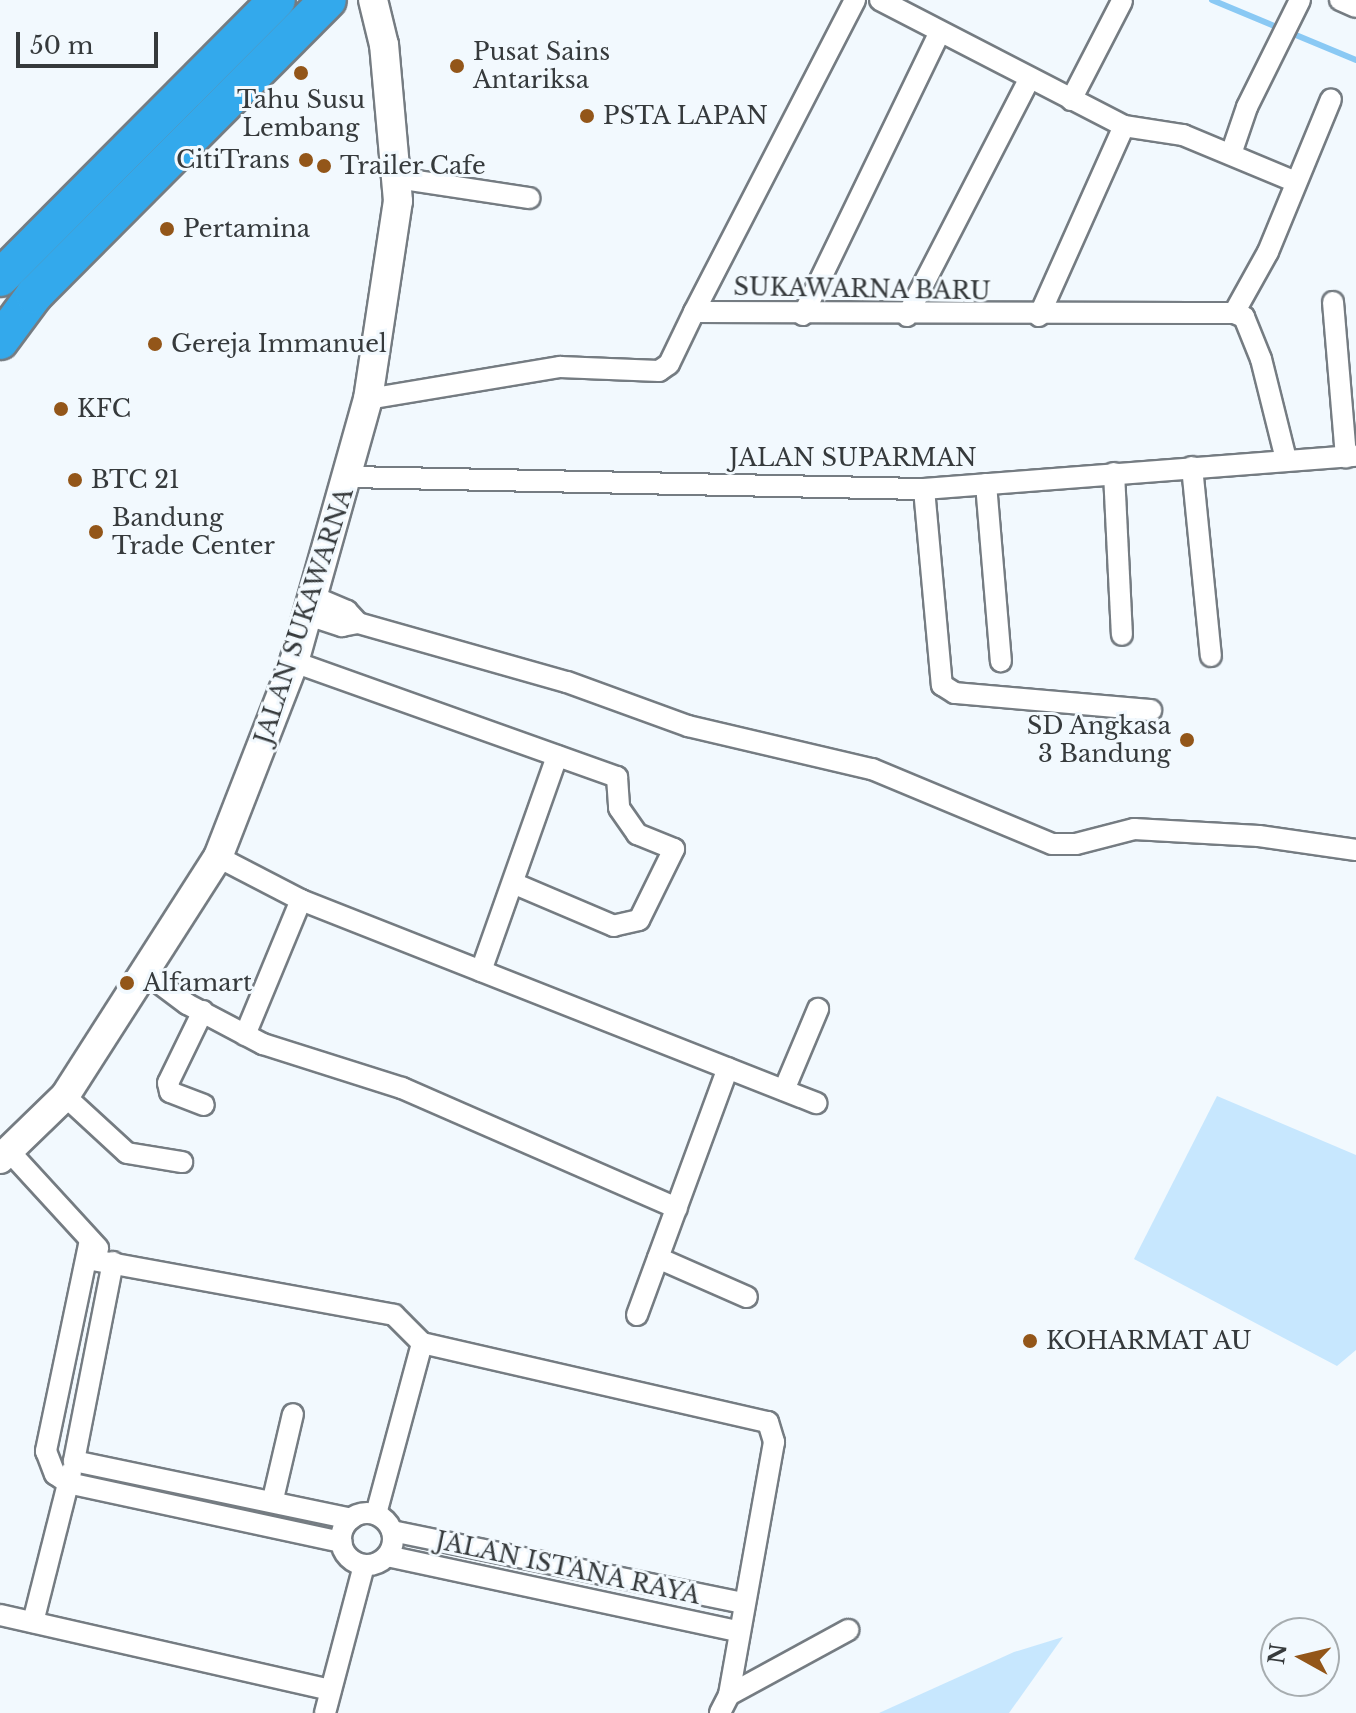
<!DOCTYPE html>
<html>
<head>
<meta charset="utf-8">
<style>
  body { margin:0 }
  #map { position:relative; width:1356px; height:1713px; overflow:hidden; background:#f2f9fe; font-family:"Libre Baskerville",serif }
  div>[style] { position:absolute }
  .green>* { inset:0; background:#c7e7fe }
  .stream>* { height:6px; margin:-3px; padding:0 3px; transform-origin:3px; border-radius:3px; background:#8ac9f4 }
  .roads { filter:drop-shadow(2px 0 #757c82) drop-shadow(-2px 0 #757c82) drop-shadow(0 2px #757c82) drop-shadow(0 -2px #757c82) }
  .street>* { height:20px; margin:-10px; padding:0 10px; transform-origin:10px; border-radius:10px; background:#fff }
  .street>.ring { margin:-10px; padding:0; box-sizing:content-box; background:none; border:20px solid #fff; border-radius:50% }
  .secondary>* { height:28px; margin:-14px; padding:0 14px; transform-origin:14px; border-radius:14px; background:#fff }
  .highway>* { height:36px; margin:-18px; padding:0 18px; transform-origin:18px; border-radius:18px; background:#33a9ec }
  .dots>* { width:22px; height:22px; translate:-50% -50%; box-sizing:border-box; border:4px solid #f2f9fe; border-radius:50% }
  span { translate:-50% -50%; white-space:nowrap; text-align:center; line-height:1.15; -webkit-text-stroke:6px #f2f9fe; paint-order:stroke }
  .poi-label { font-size:24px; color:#363a3c }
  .left { translate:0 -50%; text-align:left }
  .right { translate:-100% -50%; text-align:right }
  .street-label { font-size:24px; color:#363a3c }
  .north { position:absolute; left:1260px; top:1617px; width:80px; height:80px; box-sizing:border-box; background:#f2f9fe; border:2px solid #a7adb0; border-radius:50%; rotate:278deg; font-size:22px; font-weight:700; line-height:32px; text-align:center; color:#363a3c }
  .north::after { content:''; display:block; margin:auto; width:28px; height:36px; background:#935619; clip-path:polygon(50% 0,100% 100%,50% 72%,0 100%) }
  .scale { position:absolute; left:16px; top:32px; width:142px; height:36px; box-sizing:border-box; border:4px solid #363a3c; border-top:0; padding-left:10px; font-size:24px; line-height:28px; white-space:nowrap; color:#363a3c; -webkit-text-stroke:6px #f2f9fe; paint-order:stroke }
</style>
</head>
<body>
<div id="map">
  <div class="green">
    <div style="clip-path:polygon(1217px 1096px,1356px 1155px,1356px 1350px,1337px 1366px,1134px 1259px)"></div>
    <div style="clip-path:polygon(1063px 1637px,1009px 1713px,879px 1713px,1014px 1652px)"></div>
  </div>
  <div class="stream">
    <div style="left:1212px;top:0;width:156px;rotate:22.6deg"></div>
  </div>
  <div class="roads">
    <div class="street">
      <div style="left:880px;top:0;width:275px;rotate:27.3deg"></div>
      <div style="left:1340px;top:0;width:17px;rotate:24deg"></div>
      <div style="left:1071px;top:100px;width:111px;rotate:-62.7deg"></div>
      <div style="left:1124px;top:126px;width:60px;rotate:8.7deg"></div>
      <div style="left:1183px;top:135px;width:122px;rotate:22.6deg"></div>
      <div style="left:1231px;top:154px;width:50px;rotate:-71.2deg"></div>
      <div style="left:1247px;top:107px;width:119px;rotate:-63.6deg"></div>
      <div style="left:397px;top:178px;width:134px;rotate:8.6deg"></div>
      <div style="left:1333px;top:302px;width:156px;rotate:85.2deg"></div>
      <div style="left:694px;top:312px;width:351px;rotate:-62.7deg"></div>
      <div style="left:1234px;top:313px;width:70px;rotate:-60.9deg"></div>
      <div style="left:1268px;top:252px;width:165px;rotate:-67.6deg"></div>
      <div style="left:803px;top:315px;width:312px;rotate:-64.2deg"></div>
      <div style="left:907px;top:316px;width:266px;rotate:-62.7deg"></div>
      <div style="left:1039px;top:316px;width:208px;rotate:-65.9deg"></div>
      <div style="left:368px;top:399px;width:195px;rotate:-9.5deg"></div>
      <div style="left:560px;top:367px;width:99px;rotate:2.3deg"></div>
      <div style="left:659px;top:371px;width:12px;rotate:-35deg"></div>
      <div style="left:669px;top:364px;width:58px;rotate:-64.3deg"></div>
      <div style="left:694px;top:312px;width:540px;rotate:0.11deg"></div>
      <div style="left:1234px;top:313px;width:11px;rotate:22deg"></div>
      <div style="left:1244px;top:317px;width:45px;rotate:68deg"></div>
      <div style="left:1261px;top:359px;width:103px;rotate:76deg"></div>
      <div style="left:1192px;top:467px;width:190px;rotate:84.3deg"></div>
      <div style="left:1114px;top:473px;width:162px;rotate:87.2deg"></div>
      <div style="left:349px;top:477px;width:575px;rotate:1.2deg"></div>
      <div style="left:924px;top:489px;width:433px;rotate:-4.4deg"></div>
      <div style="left:986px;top:484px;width:178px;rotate:85.2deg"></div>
      <div style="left:924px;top:489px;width:197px;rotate:84.8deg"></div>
      <div style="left:942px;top:685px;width:15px;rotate:32deg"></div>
      <div style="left:955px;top:693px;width:197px;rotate:5deg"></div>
      <div style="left:314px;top:597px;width:36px;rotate:23deg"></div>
      <div style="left:347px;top:611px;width:16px;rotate:47deg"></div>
      <div style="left:308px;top:615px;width:36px;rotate:18deg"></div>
      <div style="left:342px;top:626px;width:16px;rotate:-11deg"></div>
      <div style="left:358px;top:623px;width:217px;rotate:15.8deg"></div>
      <div style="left:567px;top:682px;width:129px;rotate:20deg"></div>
      <div style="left:688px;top:726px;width:189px;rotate:13.2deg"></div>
      <div style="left:872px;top:769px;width:195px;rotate:22.6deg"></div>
      <div style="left:1052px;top:844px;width:24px"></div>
      <div style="left:1076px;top:844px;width:60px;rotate:-14.5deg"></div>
      <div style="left:1134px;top:829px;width:125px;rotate:3.2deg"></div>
      <div style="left:1259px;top:836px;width:98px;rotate:8.2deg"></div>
      <div style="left:294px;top:662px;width:343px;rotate:19.6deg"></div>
      <div style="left:617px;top:777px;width:31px;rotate:86deg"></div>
      <div style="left:619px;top:808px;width:32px;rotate:55deg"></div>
      <div style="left:637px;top:834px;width:40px;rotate:22deg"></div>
      <div style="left:674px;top:849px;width:79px;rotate:116.2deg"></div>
      <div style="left:639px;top:920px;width:26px;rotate:167deg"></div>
      <div style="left:614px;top:926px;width:108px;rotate:-157deg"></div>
      <div style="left:218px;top:857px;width:93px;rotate:27.4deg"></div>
      <div style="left:301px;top:900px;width:554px;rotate:21.51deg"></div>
      <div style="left:481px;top:971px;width:228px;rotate:-70.5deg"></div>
      <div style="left:147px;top:974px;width:50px;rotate:36.9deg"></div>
      <div style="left:187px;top:1004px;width:86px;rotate:27.8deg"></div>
      <div style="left:263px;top:1044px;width:146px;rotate:17.6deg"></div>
      <div style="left:402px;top:1088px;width:300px;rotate:23.6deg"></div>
      <div style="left:203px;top:1011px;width:80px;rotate:115.9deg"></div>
      <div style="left:168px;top:1083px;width:9px;rotate:77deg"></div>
      <div style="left:170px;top:1092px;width:36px;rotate:21deg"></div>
      <div style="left:245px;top:1035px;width:146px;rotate:-67.5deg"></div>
      <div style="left:784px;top:1090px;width:88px;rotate:-67.2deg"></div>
      <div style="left:65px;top:1096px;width:84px;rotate:42.6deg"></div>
      <div style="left:127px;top:1153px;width:56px;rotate:9.3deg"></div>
      <div style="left:9px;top:1151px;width:132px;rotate:47.5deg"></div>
      <div style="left:90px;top:1240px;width:216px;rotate:101.8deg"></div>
      <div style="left:46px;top:1451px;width:25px;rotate:69deg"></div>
      <div style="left:55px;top:1474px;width:16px;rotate:35deg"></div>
      <div style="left:68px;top:1483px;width:280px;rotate:12.2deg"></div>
      <div style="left:658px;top:1258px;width:97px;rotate:23.7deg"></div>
      <div style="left:87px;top:1259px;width:312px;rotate:10.3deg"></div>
      <div style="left:394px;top:1315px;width:40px;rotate:45deg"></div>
      <div style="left:422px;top:1343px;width:355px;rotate:12.9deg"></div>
      <div style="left:768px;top:1422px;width:21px;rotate:73deg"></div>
      <div style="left:774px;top:1442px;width:257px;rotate:100.1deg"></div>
      <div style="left:729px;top:1695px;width:20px;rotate:117deg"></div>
      <div style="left:113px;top:1262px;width:203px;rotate:101.1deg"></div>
      <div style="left:74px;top:1461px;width:283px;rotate:11.8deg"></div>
      <div style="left:637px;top:1315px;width:263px;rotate:-69.8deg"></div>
      <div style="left:273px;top:1499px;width:87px;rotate:-76.8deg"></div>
      <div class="ring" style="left:341px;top:1513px;width:32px;height:32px"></div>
      <div style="left:376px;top:1514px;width:177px;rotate:-74.9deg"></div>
      <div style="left:392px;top:1531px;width:357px;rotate:11.6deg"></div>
      <div style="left:387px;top:1556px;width:359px;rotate:12.1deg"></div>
      <div style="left:0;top:1615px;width:339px;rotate:12.8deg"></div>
      <div style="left:33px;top:1622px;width:155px;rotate:-75.8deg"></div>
      <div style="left:729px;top:1695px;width:136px;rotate:-28.6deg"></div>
      <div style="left:325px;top:1713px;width:153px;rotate:-75.2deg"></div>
    </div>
    <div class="secondary">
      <div style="left:0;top:1159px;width:91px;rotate:-44.1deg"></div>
      <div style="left:65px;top:1096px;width:284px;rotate:-57.4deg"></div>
      <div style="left:218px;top:857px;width:209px;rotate:-68.7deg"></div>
      <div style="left:294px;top:662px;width:273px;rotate:-74.3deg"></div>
      <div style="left:368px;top:399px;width:200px;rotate:-81.4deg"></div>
      <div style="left:398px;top:201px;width:157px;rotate:-95.1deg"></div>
      <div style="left:384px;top:45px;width:46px;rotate:-103.7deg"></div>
    </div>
    <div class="highway">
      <div style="left:0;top:278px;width:392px;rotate:-45.1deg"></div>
      <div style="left:0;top:341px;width:57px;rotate:-53.5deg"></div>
      <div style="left:34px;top:295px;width:416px;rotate:-45.1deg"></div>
    </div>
  </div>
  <div class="dots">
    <div style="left:457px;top:66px;background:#935619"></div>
    <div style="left:301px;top:73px;background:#935619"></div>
    <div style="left:587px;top:116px;background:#935619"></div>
    <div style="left:306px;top:160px;background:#935619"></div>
    <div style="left:324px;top:166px;background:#935619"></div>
    <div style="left:167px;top:229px;background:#935619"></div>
    <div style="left:155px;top:344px;background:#935619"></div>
    <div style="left:61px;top:409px;background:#935619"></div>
    <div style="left:75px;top:480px;background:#935619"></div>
    <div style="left:96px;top:532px;background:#935619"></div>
    <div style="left:1187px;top:740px;background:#935619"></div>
    <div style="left:127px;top:983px;background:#935619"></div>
    <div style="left:1030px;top:1341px;background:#935619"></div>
  </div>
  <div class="poi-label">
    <span class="left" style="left:473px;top:66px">Pusat Sains<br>Antariksa</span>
    <span style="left:301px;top:114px">Tahu Susu<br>Lembang</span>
    <span class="left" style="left:603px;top:116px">PSTA LAPAN</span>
    <span class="right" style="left:290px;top:160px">CitiTrans</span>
    <span class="left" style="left:340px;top:166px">Trailer Cafe</span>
    <span class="left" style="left:183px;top:229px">Pertamina</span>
    <span class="left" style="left:171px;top:344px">Gereja Immanuel</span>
    <span class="left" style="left:77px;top:409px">KFC</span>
    <span class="left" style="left:91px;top:480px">BTC 21</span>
    <span class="left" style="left:112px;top:532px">Bandung<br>Trade Center</span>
    <span class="right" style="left:1171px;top:740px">SD Angkasa<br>3 Bandung</span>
    <span class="left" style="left:143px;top:983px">Alfamart</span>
    <span class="left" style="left:1046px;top:1341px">KOHARMAT AU</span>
  </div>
  <div class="street-label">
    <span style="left:862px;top:289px;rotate:1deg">SUKAWARNA BARU</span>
    <span style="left:853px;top:458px">JALAN SUPARMAN</span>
    <span style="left:304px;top:616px;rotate:-72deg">JALAN SUKAWARNA</span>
    <span style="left:568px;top:1568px;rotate:12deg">JALAN ISTANA RAYA</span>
  </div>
  <div class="north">N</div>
  <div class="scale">50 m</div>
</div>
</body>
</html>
